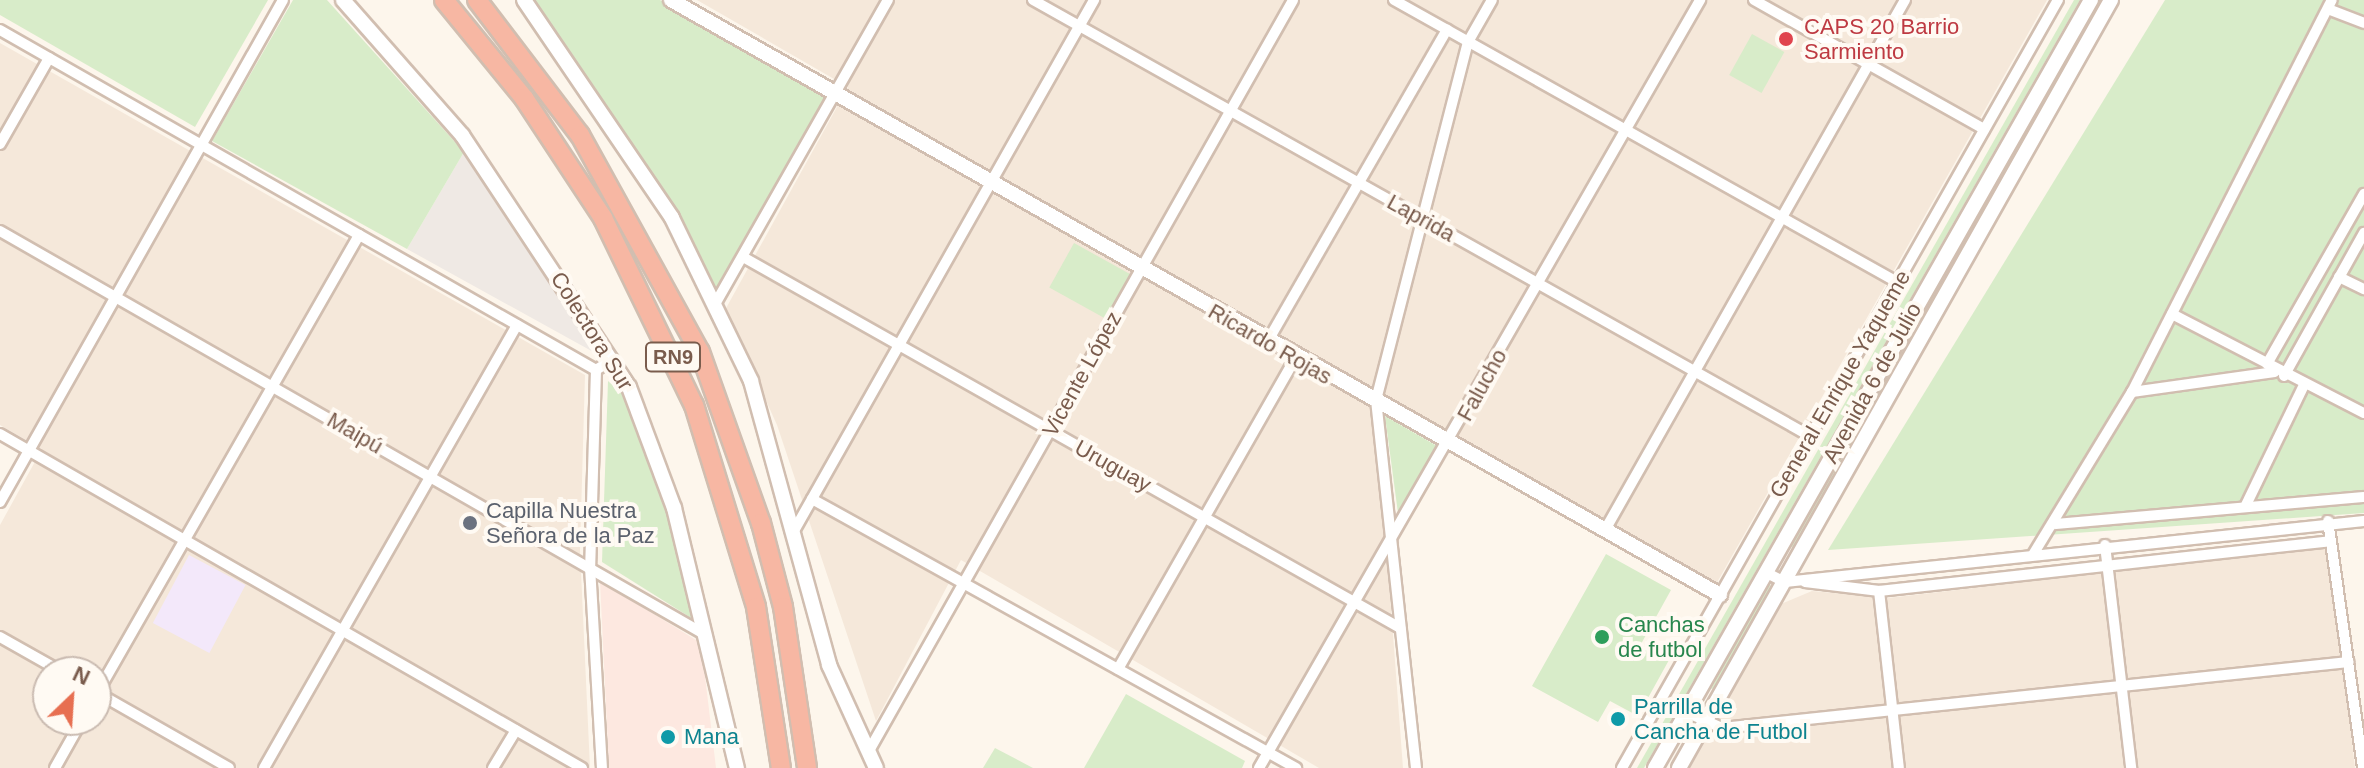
<!DOCTYPE html>
<html>
<head>
<meta charset="utf-8">
<style>
  body { margin:0 }
  #map { position:relative; width:2364px; height:768px; overflow:hidden; background:#fdf6ec; font-family:Helvetica,sans-serif }
  div>[style] { position:absolute }
  .residential>* { inset:0; background:#f5e8da }
  .commercial>* { inset:0; background:#fde8e0 }
  .industrial>* { inset:0; background:#efe9e4 }
  .education>* { inset:0; background:#f3e8fa; transform-origin:0 0 }
  .green>* { inset:0; background:#d8ecc9; transform-origin:0 0 }
  .roads { filter:drop-shadow(2px 0 #d1beb0) drop-shadow(-2px 0 #d1beb0) drop-shadow(0 2px #d1beb0) drop-shadow(0 -2px #d1beb0) }
  .street>* { height:10px; margin:-5px; padding:0 5px; transform-origin:5px; border-radius:5px; background:#fff }
  .secondary>* { height:14px; margin:-7px; padding:0 7px; transform-origin:7px; border-radius:7px; background:#fff }
  .highway>* { height:18px; margin:-9px; padding:0 9px; transform-origin:9px; border-radius:9px; background:#f7b7a3 }
  .dots>* { width:22px; height:22px; translate:-50% -50%; box-sizing:border-box; border:4px solid #fffaf3; border-radius:50% }
  span { translate:-50% -50%; white-space:nowrap; text-align:center; line-height:1.15; -webkit-text-stroke:8px #fffaf3; paint-order:stroke }
  .shield-label span { padding:2px 6px; background:#fffaf3; border:2px solid; border-radius:6px; -webkit-text-stroke-width:0 }
  .shield-label { font-size:20px; color:#7a5c4d; font-weight:700 }
  .health-label { font-size:22px; color:#be3a42 }
  .left { translate:0 -50%; text-align:left }
  .street-label { font-size:22px; color:#7a5c4d }
  .worship-label { font-size:22px; color:#5b616d }
  .leisure-label { font-size:22px; color:#27864d }
  .culture-label { font-size:22px; color:#0d838f }
  .north { position:absolute; left:32px; top:656px; width:80px; height:80px; box-sizing:border-box; background:#fffaf3; border:2px solid #cabbb1; border-radius:50%; rotate:25deg; font-size:22px; font-weight:700; line-height:32px; text-align:center; color:#7a5c4d }
  .north::after { content:''; display:block; margin:auto; width:28px; height:36px; background:#e76f51; clip-path:polygon(50% 0,100% 100%,50% 72%,0 100%) }
</style>
</head>
<body>
<div id="map">
  <div class="residential">
    <div style="clip-path:polygon(697px 0,2047px 0,1715px 586px,1375px 394px,1403px 768px,1319px 768px,961px 560px,876px 721px,777px 425px,725px 310px,848px 87px)"></div>
    <div style="clip-path:polygon(evenodd,0 43px,585px 375px,580px 550px,590px 768px,0 768px,0 525px,42px 449px,0 425px,0 43px,48px 672px,96px 672px,96px 720px,48px 720px,48px 672px)"></div>
    <div style="clip-path:polygon(2323px 547px,2331px 560px,2355px 768px,1685px 768px,1781px 604px,1812px 591px,1888px 598px)"></div>
  </div>
  <div class="commercial">
    <div style="clip-path:polygon(600px 581px,701px 643px,716px 768px,609px 768px)"></div>
  </div>
  <div class="industrial">
    <div style="clip-path:polygon(464px 152px,597px 354px,407px 249px)"></div>
  </div>
  <div class="education">
    <div style="left:189px;top:555px;width:64px;height:77px;rotate:28deg"></div>
  </div>
  <div class="green">
    <div style="clip-path:polygon(0 0,268px 0,195px 127px,0 15px)"></div>
    <div style="clip-path:polygon(293px 0,327px 0,464px 152px,407px 249px,212px 141px)"></div>
    <div style="clip-path:polygon(524px 0,660px 0,833px 97px,714px 306px,672px 218px)"></div>
    <div style="clip-path:polygon(2074px 0,2080px 0,1644px 768px,1637px 768px)"></div>
    <div style="clip-path:polygon(2098px 0,2105px 0,1792px 548px,1791px 544px)"></div>
    <div style="clip-path:polygon(2165px 0,2364px 0,2364px 513px,1828px 550px)"></div>
    <div style="left:1752px;top:34px;width:37px;height:47px;rotate:29deg"></div>
    <div style="left:1074px;top:243px;width:65px;height:51px;rotate:29deg"></div>
    <div style="clip-path:polygon(608px 381px,622px 394px,666px 507px,696px 621px,602px 562px)"></div>
    <div style="clip-path:polygon(1385px 416px,1437px 446px,1398px 513px)"></div>
    <div style="clip-path:polygon(1606px 554px,1671px 590px,1641px 644px,1669px 660px,1638px 716px,1610px 701px,1598px 722px,1532px 686px)"></div>
    <div style="clip-path:polygon(1771px 585px,1716px 688px,1711px 689px,1767px 586px)"></div>
    <div style="clip-path:polygon(1126px 694px,1245px 761px,1242px 768px,1084px 768px)"></div>
    <div style="clip-path:polygon(995px 748px,1033px 768px,983px 768px)"></div>
  </div>
  <div class="roads">
    <div class="street">
      <div style="left:1033px;top:0;width:891px;rotate:29.3deg"></div>
      <div style="left:1394px;top:0;width:577px;rotate:29.28deg"></div>
      <div style="left:1754px;top:0;width:264px;rotate:29.3deg"></div>
      <div style="left:2328px;top:9px;width:39px;rotate:21deg"></div>
      <div style="left:0;top:30px;width:686px;rotate:29.7deg"></div>
      <div style="left:596px;top:370px;width:20px;rotate:-33deg"></div>
      <div style="left:0;top:144px;width:99px;rotate:-60.3deg"></div>
      <div style="left:0;top:231px;width:813px;rotate:29.78deg"></div>
      <div style="left:743px;top:257px;width:755px;rotate:29.45deg"></div>
      <div style="left:2339px;top:277px;width:28px;rotate:26deg"></div>
      <div style="left:714px;top:306px;width:352px;rotate:-60.4deg"></div>
      <div style="left:2172px;top:314px;width:216px;rotate:27.3deg"></div>
      <div style="left:1269px;top:339px;width:357px;rotate:-60.1deg"></div>
      <div style="left:2267px;top:364px;width:196px;rotate:-60.3deg"></div>
      <div style="left:596px;top:370px;width:197px;rotate:91.7deg"></div>
      <div style="left:590px;top:567px;width:201px;rotate:86.6deg"></div>
      <div style="left:2284px;top:376px;width:164px;rotate:-60.8deg"></div>
      <div style="left:2132px;top:392px;width:144px;rotate:-8deg"></div>
      <div style="left:0;top:434px;width:671px;rotate:29.85deg"></div>
      <div style="left:812px;top:499px;width:554px;rotate:29.06deg"></div>
      <div style="left:0;top:502px;width:576px;rotate:-60.59deg"></div>
      <div style="left:2246px;top:505px;width:133px;rotate:-64.2deg"></div>
      <div style="left:2328px;top:521px;width:249px;rotate:81.9deg"></div>
      <div style="left:2055px;top:524px;width:310px;rotate:-5deg"></div>
      <div style="left:795px;top:529px;width:608px;rotate:-60.52deg"></div>
      <div style="left:1605px;top:530px;width:609px;rotate:-60.49deg"></div>
      <div style="left:2105px;top:545px;width:225px;rotate:83.3deg"></div>
      <div style="left:2034px;top:553px;width:188px;rotate:-58.7deg"></div>
      <div style="left:2132px;top:392px;width:440px;rotate:-63deg"></div>
      <div style="left:1765px;top:572px;width:22px;rotate:27deg"></div>
      <div style="left:1785px;top:582px;width:582px;rotate:-6.01deg"></div>
      <div style="left:1805px;top:582px;width:75px;rotate:6.9deg"></div>
      <div style="left:1879px;top:591px;width:454px;rotate:-6.3deg"></div>
      <div style="left:1879px;top:591px;width:178px;rotate:83.6deg"></div>
      <div style="left:0;top:637px;width:71px;rotate:29.4deg"></div>
      <div style="left:1118px;top:669px;width:361px;rotate:-60.3deg"></div>
      <div style="left:96px;top:692px;width:153px;rotate:29.7deg"></div>
      <div style="left:96px;top:695px;width:530px;rotate:-60.24deg"></div>
      <div style="left:1686px;top:712px;width:39px;rotate:24deg"></div>
      <div style="left:1722px;top:728px;width:630px;rotate:-6.01deg"></div>
      <div style="left:870px;top:749px;width:860px;rotate:-60.54deg"></div>
      <div style="left:55px;top:768px;width:55px;rotate:-60.6deg"></div>
      <div style="left:264px;top:768px;width:510px;rotate:-60.27deg"></div>
      <div style="left:493px;top:768px;width:44px;rotate:-58.8deg"></div>
      <div style="left:1259px;top:768px;width:886px;rotate:-60.13deg"></div>
      <div style="left:1416px;top:768px;width:370px;rotate:-96.2deg"></div>
      <div style="left:1376px;top:400px;width:370px;rotate:-75.6deg"></div>
      <div style="left:1468px;top:42px;width:48px;rotate:-60.3deg"></div>
      <div style="left:1622px;top:768px;width:883px;rotate:-60.42deg"></div>
    </div>
    <div class="secondary">
      <div style="left:343px;top:0;width:180px;rotate:48.6deg"></div>
      <div style="left:462px;top:135px;width:302px;rotate:56.5deg"></div>
      <div style="left:629px;top:387px;width:129px;rotate:69.6deg"></div>
      <div style="left:674px;top:508px;width:268px;rotate:76.4deg"></div>
      <div style="left:524px;top:0;width:263px;rotate:55.8deg"></div>
      <div style="left:672px;top:218px;width:181px;rotate:64.1deg"></div>
      <div style="left:751px;top:381px;width:295px;rotate:74.6deg"></div>
      <div style="left:829px;top:665px;width:113px;rotate:65.5deg"></div>
      <div style="left:671px;top:0;width:1206px;rotate:29.56deg"></div>
      <div style="left:1655px;top:768px;width:883px;rotate:-60.42deg"></div>
      <div style="left:1679px;top:768px;width:881px;rotate:-60.64deg"></div>
    </div>
    <div class="highway">
      <div style="left:444px;top:0;width:127px;rotate:50.8deg"></div>
      <div style="left:524px;top:98px;width:144px;rotate:56.6deg"></div>
      <div style="left:603px;top:218px;width:208px;rotate:64.1deg"></div>
      <div style="left:694px;top:405px;width:211px;rotate:72.9deg"></div>
      <div style="left:756px;top:607px;width:163px;rotate:81.2deg"></div>
      <div style="left:477px;top:0;width:170px;rotate:52.7deg"></div>
      <div style="left:580px;top:135px;width:248px;rotate:61.1deg"></div>
      <div style="left:700px;top:352px;width:182px;rotate:70.4deg"></div>
      <div style="left:761px;top:523px;width:87px;rotate:75.3deg"></div>
      <div style="left:783px;top:607px;width:163px;rotate:81.5deg"></div>
    </div>
  </div>
  <div class="dots">
    <div style="left:1786px;top:39px;background:#e0444e"></div>
    <div style="left:470px;top:523px;background:#6b7280"></div>
    <div style="left:1602px;top:637px;background:#2e9e5b"></div>
    <div style="left:1618px;top:719px;background:#0f9aa8"></div>
    <div style="left:668px;top:737px;background:#0f9aa8"></div>
  </div>
  <div class="shield-label">
    <span style="left:673px;top:357px">RN9</span>
  </div>
  <div class="health-label">
    <span class="left" style="left:1804px;top:39px">CAPS 20 Barrio<br>Sarmiento</span>
  </div>
  <div class="street-label">
    <span style="left:1421px;top:218px;rotate:29deg">Laprida</span>
    <span style="left:592px;top:331px;rotate:58deg">Colectora Sur</span>
    <span style="left:1270px;top:344px;rotate:30deg">Ricardo Rojas</span>
    <span style="left:1082px;top:374px;rotate:-61deg">Vicente López</span>
    <span style="left:1872px;top:383px;rotate:-61deg">Avenida 6 de Julio</span>
    <span style="left:1840px;top:384px;rotate:-60deg">General Enrique Yaqueme</span>
    <span style="left:1482px;top:385px;rotate:-61deg">Falucho</span>
    <span style="left:355px;top:433px;rotate:30deg">Maipú</span>
    <span style="left:1113px;top:466px;rotate:29deg">Uruguay</span>
  </div>
  <div class="worship-label">
    <span class="left" style="left:486px;top:523px">Capilla Nuestra<br>Señora de la Paz</span>
  </div>
  <div class="leisure-label">
    <span class="left" style="left:1618px;top:637px">Canchas<br>de futbol</span>
  </div>
  <div class="culture-label">
    <span class="left" style="left:1634px;top:719px">Parrilla de<br>Cancha de Futbol</span>
    <span class="left" style="left:684px;top:737px">Mana</span>
  </div>
  <div class="north">N</div>
</div>
</body>
</html>
